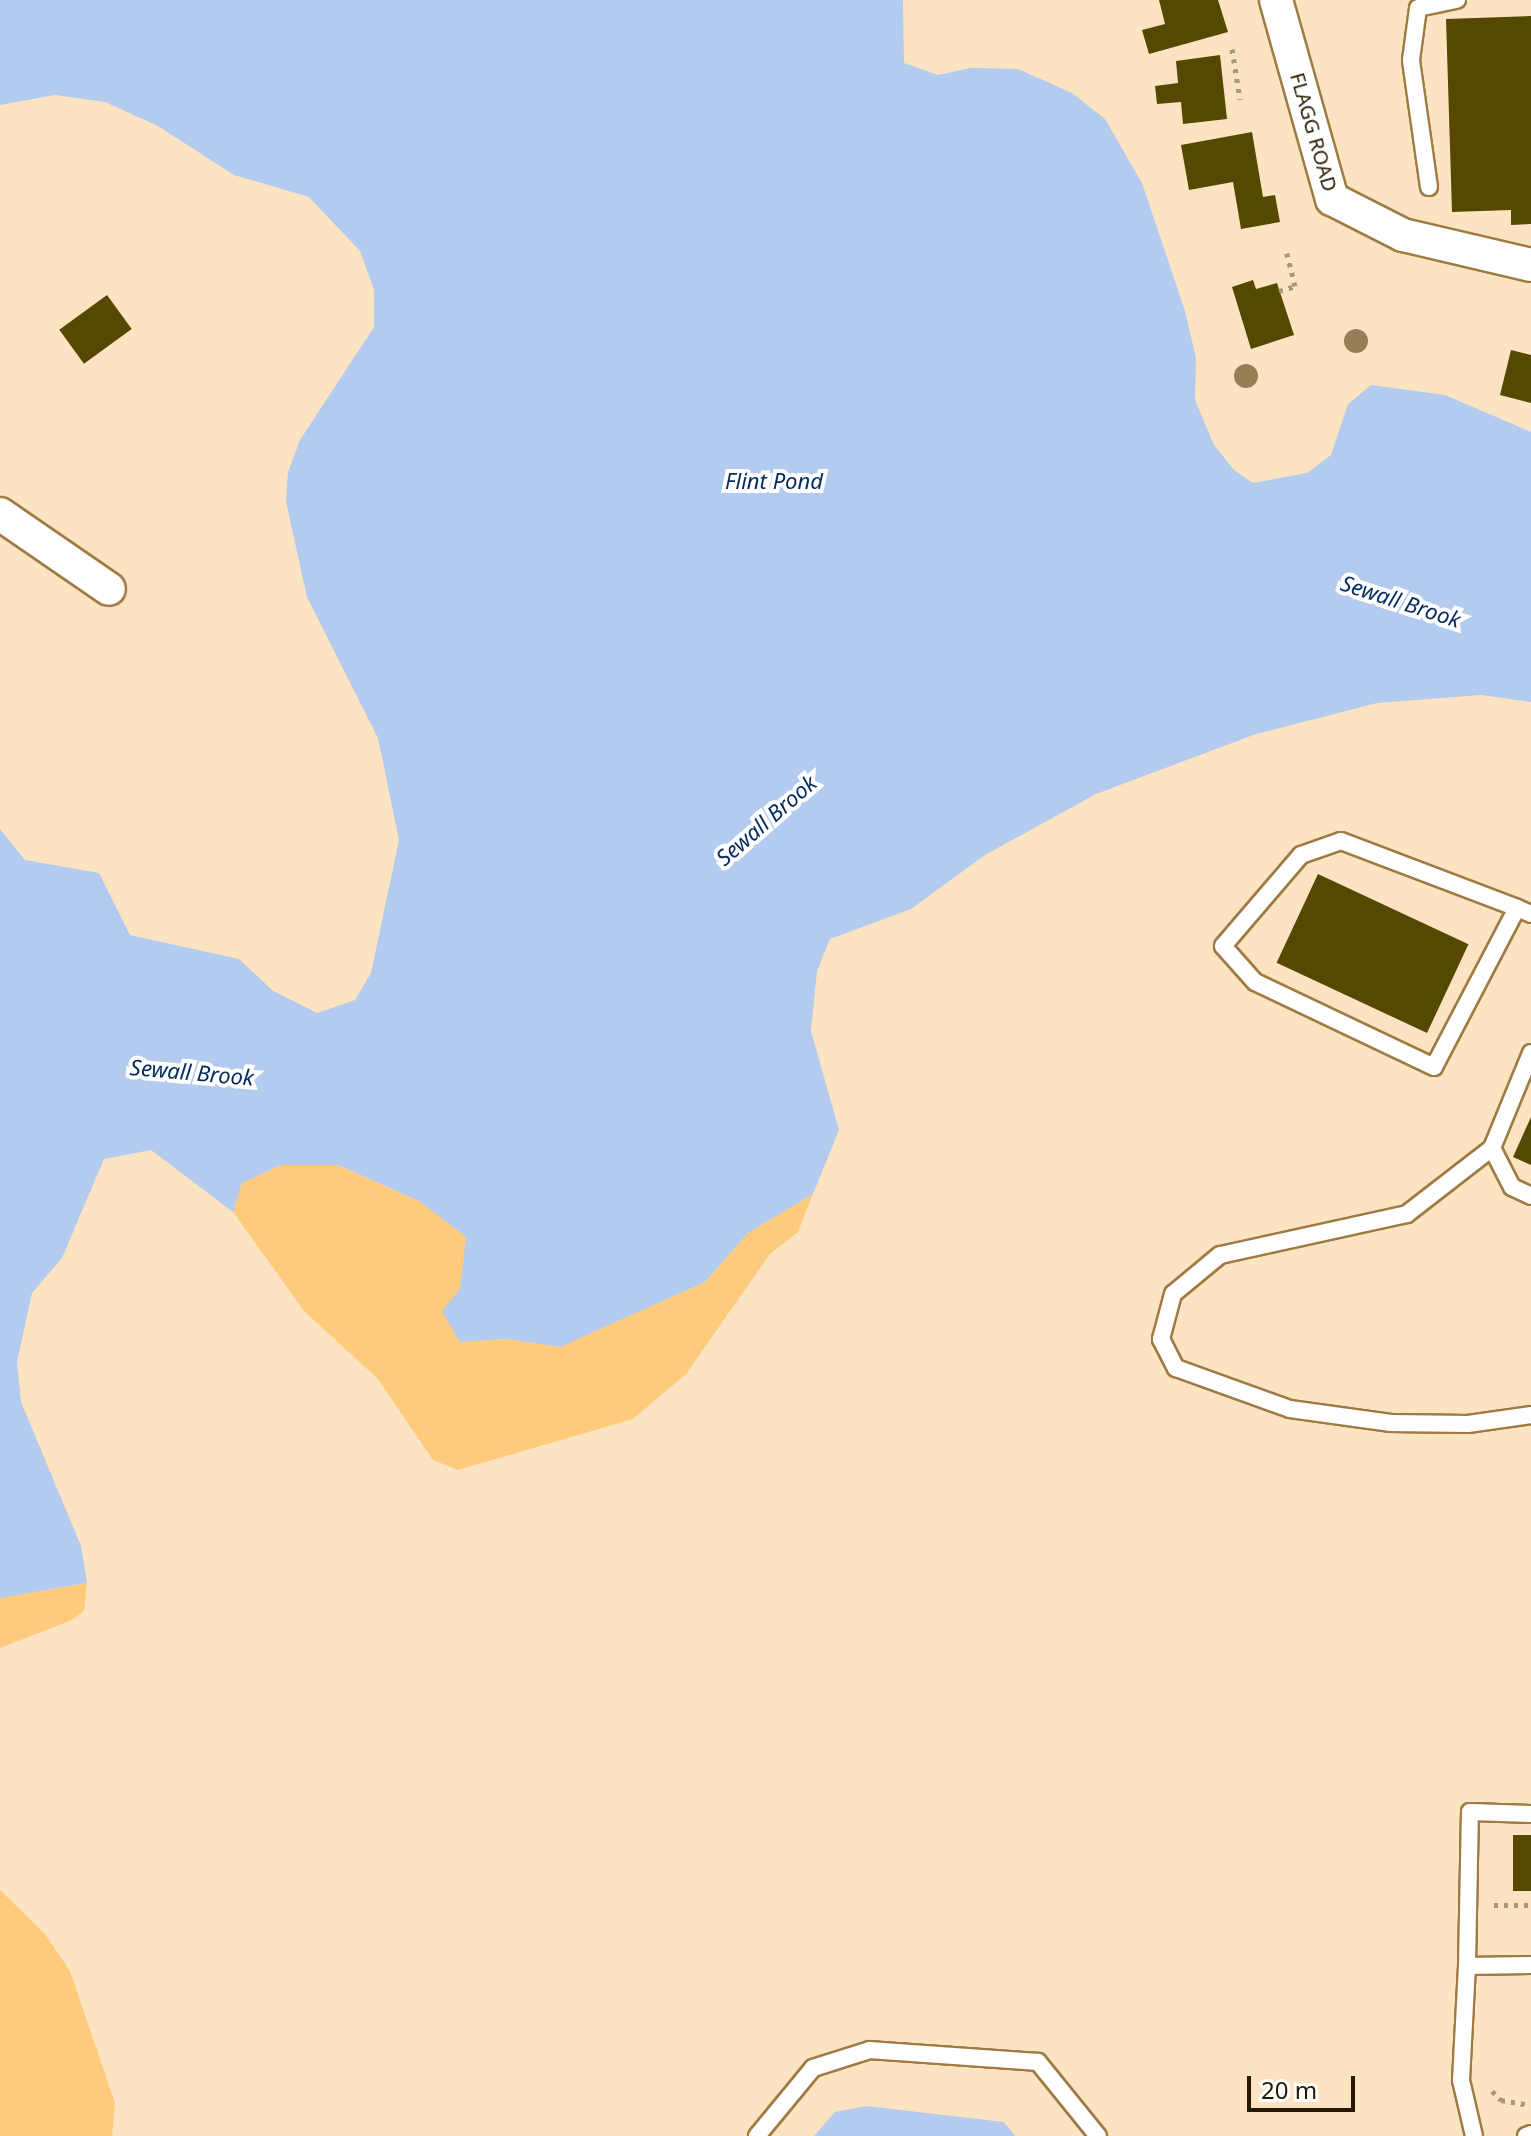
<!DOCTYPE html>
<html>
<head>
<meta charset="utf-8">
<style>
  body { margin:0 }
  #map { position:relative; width:1531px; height:2136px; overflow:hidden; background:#fce4c2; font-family:"Noto Sans",sans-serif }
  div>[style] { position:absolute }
  .green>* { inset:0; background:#fecb7d }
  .water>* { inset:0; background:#b3cbee }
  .building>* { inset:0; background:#554801; transform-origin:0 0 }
  .path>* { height:5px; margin-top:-2.5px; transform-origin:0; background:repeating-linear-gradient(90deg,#aa9678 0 4px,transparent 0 10px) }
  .roads { filter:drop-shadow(2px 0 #9f7b43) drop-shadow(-2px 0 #9f7b43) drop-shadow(0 2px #9f7b43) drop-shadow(0 -2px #9f7b43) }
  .service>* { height:16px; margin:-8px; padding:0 8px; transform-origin:8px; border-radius:8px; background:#fff }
  .minor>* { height:32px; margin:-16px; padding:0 16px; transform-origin:16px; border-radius:16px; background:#fff }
  .trees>* { width:24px; height:24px; margin:-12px; border-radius:50%; background:#967e57 }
  span { translate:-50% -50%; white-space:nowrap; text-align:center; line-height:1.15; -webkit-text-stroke:8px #fff; paint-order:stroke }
  .street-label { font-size:20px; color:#271902 }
  .water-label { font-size:22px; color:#032b5e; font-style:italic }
  .scale { position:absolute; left:1247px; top:2076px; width:108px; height:36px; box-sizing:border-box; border:4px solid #271902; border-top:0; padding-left:10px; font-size:24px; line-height:28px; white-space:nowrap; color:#271902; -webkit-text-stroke:6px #fff; paint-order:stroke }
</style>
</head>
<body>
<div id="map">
  <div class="green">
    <div style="clip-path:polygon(281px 1165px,337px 1165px,419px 1201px,467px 1237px,460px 1342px,506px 1339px,559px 1347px,705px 1282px,748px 1233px,813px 1194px,798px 1232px,770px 1254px,686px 1374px,633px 1419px,458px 1470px,433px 1460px,378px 1379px,304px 1311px,233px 1212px,242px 1183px)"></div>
    <div style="clip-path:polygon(87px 1583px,84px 1611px,72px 1620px,0 1648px,0 1598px)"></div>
    <div style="clip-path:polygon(0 1890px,45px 1934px,70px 1971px,115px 2103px,112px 2136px,0 2136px)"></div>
  </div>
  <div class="water">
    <div style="clip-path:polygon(0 0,903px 0,904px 63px,938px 75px,971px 68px,1018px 69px,1072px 93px,1105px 119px,1142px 183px,1185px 311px,1196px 358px,1195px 400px,1214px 445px,1234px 470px,1253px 483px,1307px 473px,1331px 455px,1348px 404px,1371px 385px,1445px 395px,1531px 432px,1531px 702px,1481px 695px,1377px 703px,1256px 734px,1096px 794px,985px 855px,911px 909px,830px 939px,817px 971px,811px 1031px,839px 1130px,813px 1194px,748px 1233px,705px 1282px,560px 1347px,506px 1339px,460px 1342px,442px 1311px,460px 1289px,466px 1237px,419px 1201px,338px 1165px,281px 1165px,242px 1183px,233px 1212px,151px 1150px,104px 1159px,62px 1258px,32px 1293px,17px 1362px,21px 1402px,81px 1546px,87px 1583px,0 1598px,0 829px,25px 860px,99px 873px,130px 935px,239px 959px,273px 991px,317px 1013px,355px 1000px,371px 973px,399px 840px,378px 738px,307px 597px,286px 502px,288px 472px,300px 440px,374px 327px,374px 290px,360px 251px,309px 197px,234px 175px,158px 126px,105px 102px,55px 95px,0 105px)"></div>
    <div style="clip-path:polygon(866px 2106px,1004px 2122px,1015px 2136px,814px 2136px,835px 2112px)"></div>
  </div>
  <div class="building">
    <div style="clip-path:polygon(1159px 0,1218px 0,1228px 32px,1149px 54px,1142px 30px,1165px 24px)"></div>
    <div style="clip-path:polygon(1531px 16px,1531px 224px,1511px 225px,1511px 210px,1452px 212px,1446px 19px)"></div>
    <div style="clip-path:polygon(1220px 55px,1227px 119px,1183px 124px,1181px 102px,1157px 104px,1155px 86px,1178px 83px,1176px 61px)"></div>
    <div style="clip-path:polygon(1252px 132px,1263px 197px,1275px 195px,1280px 222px,1241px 229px,1233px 182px,1189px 190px,1181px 145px)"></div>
    <div style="clip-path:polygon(1253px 280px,1256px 289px,1277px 283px,1294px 335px,1251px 349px,1232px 287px)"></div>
    <div style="left:107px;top:295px;width:42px;height:59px;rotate:54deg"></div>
    <div style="clip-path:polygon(1511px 350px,1531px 355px,1531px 403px,1500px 395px)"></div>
    <div style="left:1318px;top:874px;width:166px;height:98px;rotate:25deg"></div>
    <div style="clip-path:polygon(1531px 1117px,1531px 1165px,1513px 1157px)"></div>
    <div style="left:1513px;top:1835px;width:18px;height:56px"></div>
  </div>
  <div class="path">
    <div style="left:1232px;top:49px;width:51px;rotate:80.9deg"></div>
    <div style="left:1279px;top:291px;width:17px;rotate:-17deg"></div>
    <div style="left:1295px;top:286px;width:37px;rotate:-104deg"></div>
    <div style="left:1494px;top:1905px;width:37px"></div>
    <div style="left:1492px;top:2091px;width:13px;rotate:45deg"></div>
    <div style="left:1501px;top:2100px;width:29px;rotate:10deg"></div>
  </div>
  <div class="roads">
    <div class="service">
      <div style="left:1429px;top:187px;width:128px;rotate:-98.1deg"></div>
      <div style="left:1411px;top:60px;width:52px;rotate:-82.3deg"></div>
      <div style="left:1418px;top:8px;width:40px;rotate:-12deg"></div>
      <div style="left:1517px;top:908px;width:179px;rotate:117.6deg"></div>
      <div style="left:1434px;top:1067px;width:198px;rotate:-154.6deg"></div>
      <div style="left:1255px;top:982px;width:48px;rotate:-131.6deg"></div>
      <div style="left:1223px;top:946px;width:120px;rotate:-49.4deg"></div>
      <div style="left:1301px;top:855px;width:42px;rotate:-19.3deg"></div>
      <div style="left:1341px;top:841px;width:188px;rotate:20.8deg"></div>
      <div style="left:1517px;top:908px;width:15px;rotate:23deg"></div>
      <div style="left:1531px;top:1053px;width:103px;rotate:112.3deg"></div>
      <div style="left:1492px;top:1148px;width:44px;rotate:62.9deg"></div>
      <div style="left:1512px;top:1187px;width:21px;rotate:25deg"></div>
      <div style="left:1492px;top:1148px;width:108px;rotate:142.2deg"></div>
      <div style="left:1407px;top:1214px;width:191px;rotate:167.6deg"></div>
      <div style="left:1220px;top:1255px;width:61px;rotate:140.3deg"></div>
      <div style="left:1173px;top:1294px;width:47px;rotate:104.9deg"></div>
      <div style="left:1161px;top:1339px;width:33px;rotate:63deg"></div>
      <div style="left:1176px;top:1368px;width:121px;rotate:19.8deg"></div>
      <div style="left:1290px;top:1409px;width:102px;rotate:7.9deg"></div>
      <div style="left:1391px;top:1423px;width:77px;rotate:0.7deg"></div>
      <div style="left:1468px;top:1424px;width:64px;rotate:-8.1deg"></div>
      <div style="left:1467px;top:1966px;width:154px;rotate:-88.9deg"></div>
      <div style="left:1470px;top:1812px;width:61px;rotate:1.9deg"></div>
      <div style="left:757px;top:2136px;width:88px;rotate:-50.5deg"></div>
      <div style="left:813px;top:2068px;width:60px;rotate:-17.5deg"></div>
      <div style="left:870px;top:2050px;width:168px;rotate:4.1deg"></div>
      <div style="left:1038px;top:2062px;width:95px;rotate:51deg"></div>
      <div style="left:1474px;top:2136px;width:57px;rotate:-103.1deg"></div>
      <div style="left:1461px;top:2080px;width:114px;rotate:-87deg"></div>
      <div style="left:1467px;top:1966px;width:64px;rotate:-0.9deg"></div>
      <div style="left:1526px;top:2136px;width:5px;rotate:-22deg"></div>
    </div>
    <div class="minor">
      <div style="left:1276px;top:0;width:207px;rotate:74.3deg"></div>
      <div style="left:1332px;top:199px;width:80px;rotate:26.9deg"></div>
      <div style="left:1403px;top:235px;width:131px;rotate:13.2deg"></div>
      <div style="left:0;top:514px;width:132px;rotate:34.5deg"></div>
    </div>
  </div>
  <div class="trees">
    <div style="left:1356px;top:341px"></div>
    <div style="left:1246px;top:376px"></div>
  </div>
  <div class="street-label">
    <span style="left:1314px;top:132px;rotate:74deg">FLAGG ROAD</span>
  </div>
  <div class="water-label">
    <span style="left:774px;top:481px">Flint Pond</span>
    <span style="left:1401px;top:601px;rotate:18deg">Sewall Brook</span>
    <span style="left:766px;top:820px;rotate:-41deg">Sewall Brook</span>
    <span style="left:192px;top:1072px;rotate:5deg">Sewall Brook</span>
  </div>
  <div class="scale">20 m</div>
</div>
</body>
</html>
